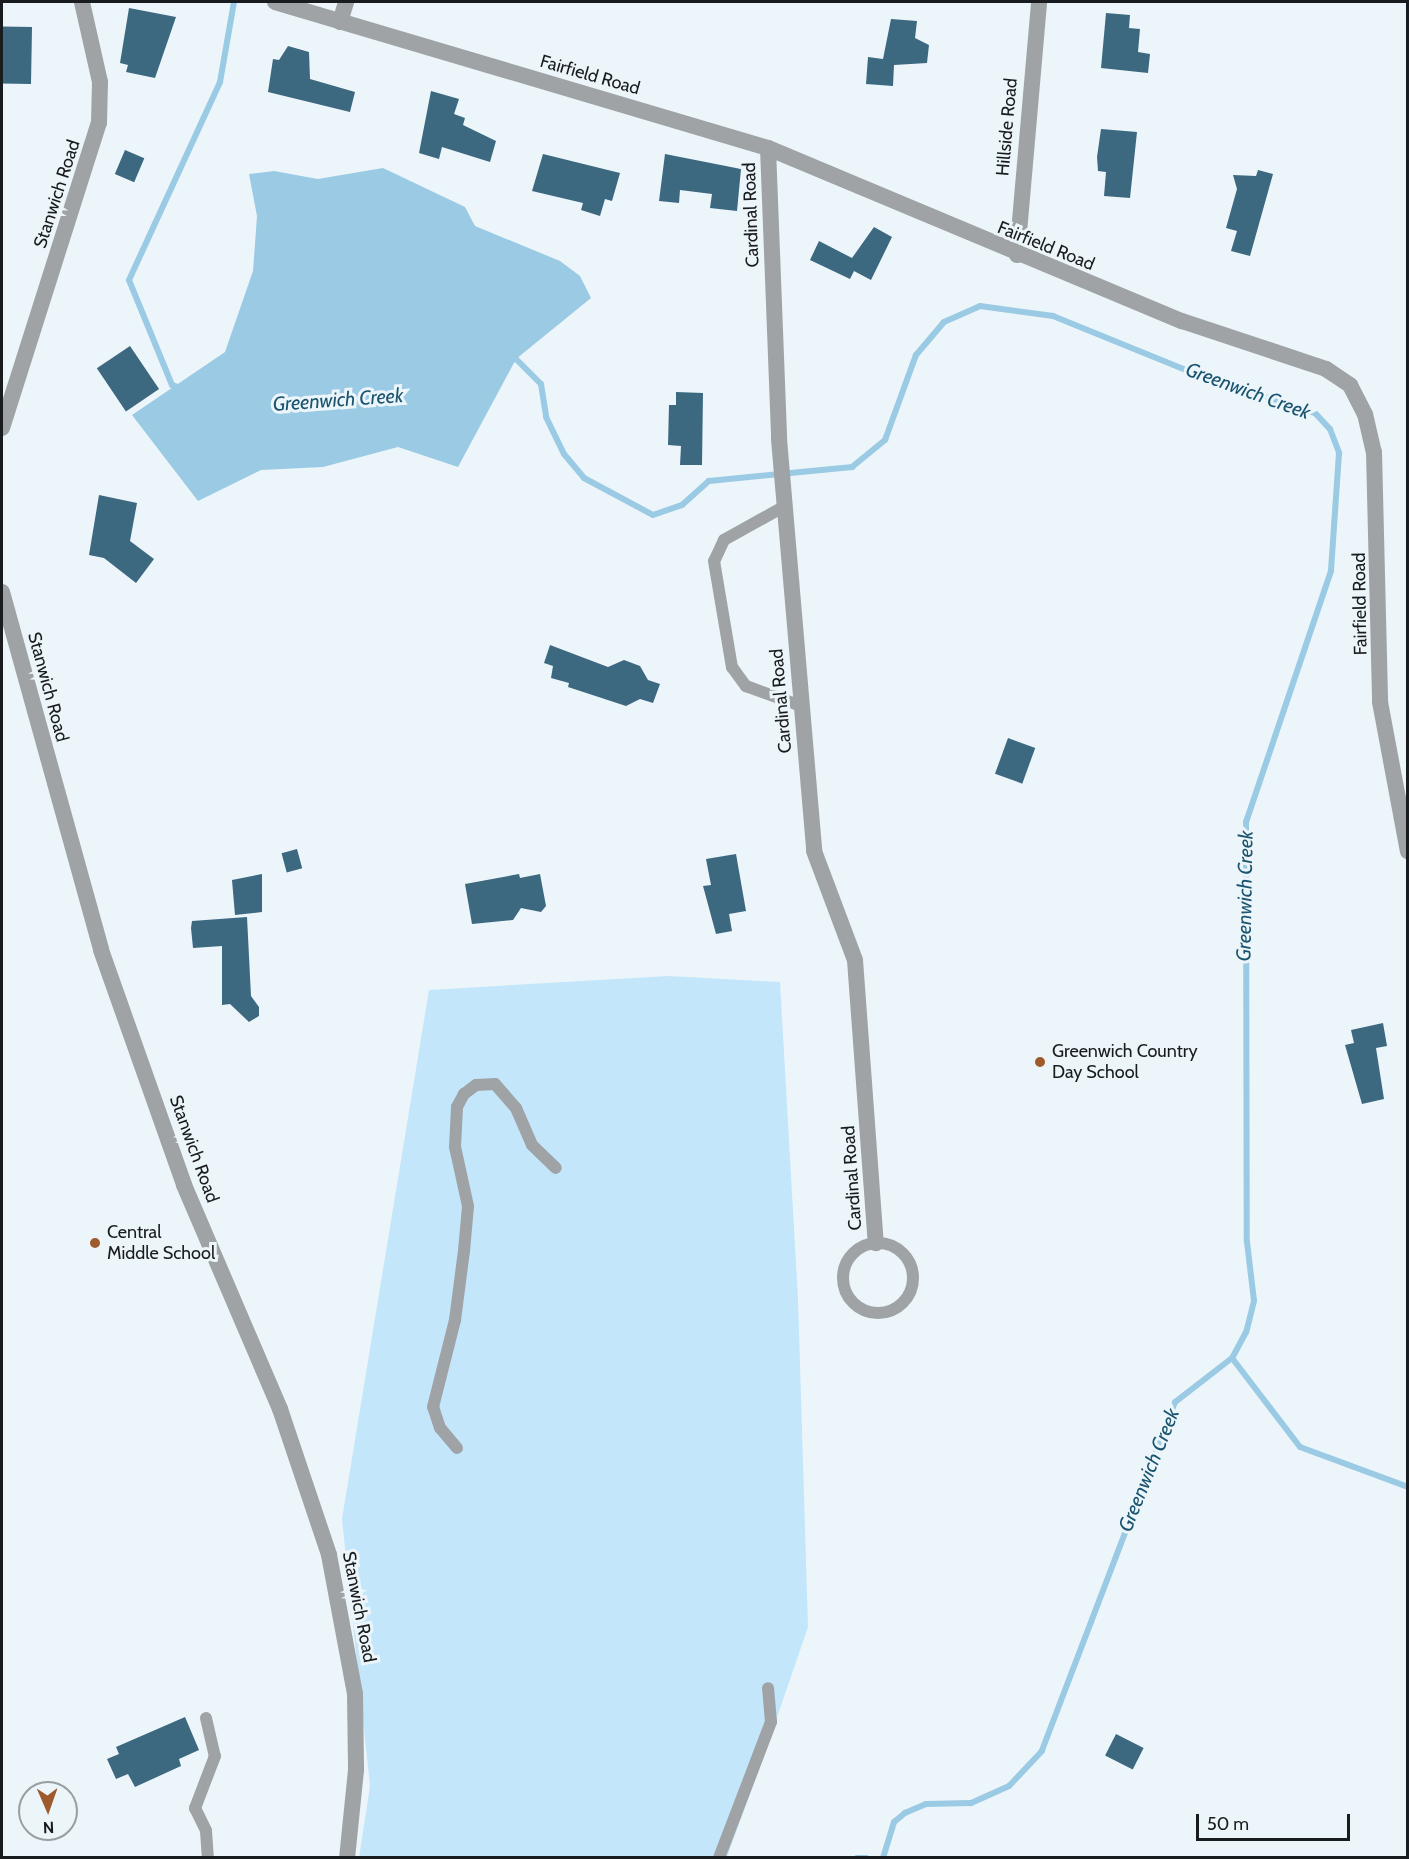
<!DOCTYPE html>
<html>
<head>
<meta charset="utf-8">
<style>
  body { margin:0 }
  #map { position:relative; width:1409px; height:1859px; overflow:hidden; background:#ecf5fa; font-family:Cabin,sans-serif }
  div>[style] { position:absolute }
  .green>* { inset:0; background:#c3e6fb }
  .water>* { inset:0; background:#9acae4 }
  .stream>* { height:6px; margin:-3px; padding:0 3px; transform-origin:3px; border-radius:3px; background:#9acae4 }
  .building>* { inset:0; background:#3c6880; transform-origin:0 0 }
  .service>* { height:12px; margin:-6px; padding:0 6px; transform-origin:6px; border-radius:6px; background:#9fa3a5 }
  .service>.ring { margin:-6px; padding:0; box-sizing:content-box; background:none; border:12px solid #9fa3a5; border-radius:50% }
  .minor>* { height:16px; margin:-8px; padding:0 8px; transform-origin:8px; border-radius:8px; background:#9fa3a5 }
  .tertiary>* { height:16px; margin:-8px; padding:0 8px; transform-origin:8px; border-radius:8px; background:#9fa3a5 }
  .dots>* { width:16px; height:16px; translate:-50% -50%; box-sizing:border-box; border:3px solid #ecf5fa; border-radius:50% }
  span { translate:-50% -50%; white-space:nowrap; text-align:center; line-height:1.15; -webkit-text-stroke:6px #ecf5fa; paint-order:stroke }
  .street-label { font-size:18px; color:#191c1e }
  .poi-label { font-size:18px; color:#191c1e }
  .left { translate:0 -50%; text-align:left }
  .water-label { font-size:20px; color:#1a546f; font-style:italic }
  .frame { position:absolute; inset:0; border:3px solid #191c1e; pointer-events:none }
  .north { position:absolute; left:18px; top:1781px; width:60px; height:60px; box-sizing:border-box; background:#ecf5fa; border:2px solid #989ea2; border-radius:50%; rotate:178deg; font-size:16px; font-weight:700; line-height:24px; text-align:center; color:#191c1e }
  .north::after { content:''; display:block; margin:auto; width:21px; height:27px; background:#9e5a2b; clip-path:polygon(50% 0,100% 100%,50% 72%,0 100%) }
  .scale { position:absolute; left:1196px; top:1814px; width:154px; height:27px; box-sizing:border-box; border:3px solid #191c1e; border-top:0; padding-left:8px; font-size:18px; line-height:21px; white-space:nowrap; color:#191c1e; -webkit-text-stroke:4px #ecf5fa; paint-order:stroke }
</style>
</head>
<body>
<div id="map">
  <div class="green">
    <div style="clip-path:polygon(668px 976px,780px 982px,798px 1299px,808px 1627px,761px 1764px,727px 1857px,359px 1858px,370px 1786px,342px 1519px,429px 990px)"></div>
  </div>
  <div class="water">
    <div style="clip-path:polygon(383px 168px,465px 207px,475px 226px,560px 261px,580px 276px,591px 298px,516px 359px,458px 467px,398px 447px,323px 467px,261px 470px,198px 501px,132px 415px,225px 352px,253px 271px,257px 216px,249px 174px,274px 171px,318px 179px)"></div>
  </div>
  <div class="stream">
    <div style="left:508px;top:360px;width:8px;rotate:-7deg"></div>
    <div style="left:516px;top:359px;width:35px;rotate:45deg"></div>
    <div style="left:541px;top:384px;width:33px;rotate:81deg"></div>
    <div style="left:546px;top:417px;width:41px;rotate:64.1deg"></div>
    <div style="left:564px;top:454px;width:31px;rotate:50deg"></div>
    <div style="left:584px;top:478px;width:78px;rotate:28.2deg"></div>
    <div style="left:653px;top:515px;width:31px;rotate:-19deg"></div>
    <div style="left:682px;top:505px;width:36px;rotate:-42deg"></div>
    <div style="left:709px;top:481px;width:144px;rotate:-5.6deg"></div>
    <div style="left:852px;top:467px;width:43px;rotate:-39.3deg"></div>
    <div style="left:885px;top:440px;width:90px;rotate:-70deg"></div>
    <div style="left:916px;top:355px;width:43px;rotate:-49.7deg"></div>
    <div style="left:944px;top:322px;width:39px;rotate:-24deg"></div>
    <div style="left:980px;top:306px;width:74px;rotate:7.8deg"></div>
    <div style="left:1053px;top:316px;width:160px;rotate:22.1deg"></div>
    <div style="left:1201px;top:376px;width:120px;rotate:18deg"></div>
    <div style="left:1315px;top:413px;width:22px;rotate:47deg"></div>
    <div style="left:1330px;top:429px;width:26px;rotate:69deg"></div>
    <div style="left:1339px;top:453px;width:118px;rotate:93.9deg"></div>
    <div style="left:1331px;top:571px;width:265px;rotate:108.7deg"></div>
    <div style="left:1246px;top:822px;width:420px;rotate:89.9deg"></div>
    <div style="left:1247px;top:1242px;width:59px;rotate:83.2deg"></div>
    <div style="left:1254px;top:1301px;width:32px;rotate:104deg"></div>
    <div style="left:1246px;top:1332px;width:30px;rotate:118deg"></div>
    <div style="left:1232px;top:1358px;width:72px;rotate:142.3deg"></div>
    <div style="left:1175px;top:1402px;width:373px;rotate:110.9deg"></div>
    <div style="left:1042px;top:1751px;width:48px;rotate:133.3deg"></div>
    <div style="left:1009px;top:1786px;width:42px;rotate:155.9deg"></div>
    <div style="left:971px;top:1803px;width:45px;rotate:178.7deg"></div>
    <div style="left:926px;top:1804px;width:23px;rotate:157deg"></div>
    <div style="left:905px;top:1813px;width:14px;rotate:141deg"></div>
    <div style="left:894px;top:1822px;width:38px;rotate:107deg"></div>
    <div style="left:178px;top:387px;width:6px;rotate:-162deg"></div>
    <div style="left:172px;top:385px;width:113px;rotate:-112.3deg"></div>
    <div style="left:129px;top:280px;width:218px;rotate:-65.3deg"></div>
    <div style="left:220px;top:82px;width:81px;rotate:-80.1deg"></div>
    <div style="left:1232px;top:1358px;width:112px;rotate:52.6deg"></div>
    <div style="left:1300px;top:1447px;width:115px;rotate:20.3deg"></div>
    <div style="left:857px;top:1858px;width:9px"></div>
  </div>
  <div class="building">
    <div style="clip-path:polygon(129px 8px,176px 17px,155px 78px,126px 72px,128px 65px,120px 63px)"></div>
    <div style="clip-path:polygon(1106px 13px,1130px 15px,1129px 28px,1140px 29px,1138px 52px,1150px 54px,1148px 73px,1101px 68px)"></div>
    <div style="clip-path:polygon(891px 19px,917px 21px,915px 38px,929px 45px,927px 63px,894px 65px,893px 86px,866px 84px,868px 57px,883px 59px)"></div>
    <div style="left:32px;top:27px;width:57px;height:30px;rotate:91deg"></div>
    <div style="clip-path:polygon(288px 46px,309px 52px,310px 79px,355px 92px,350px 112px,268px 92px,273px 59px,279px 60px)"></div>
    <div style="clip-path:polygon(431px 91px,459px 99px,454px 114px,465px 118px,463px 125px,496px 141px,490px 162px,442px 147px,439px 159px,419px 153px)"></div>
    <div style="clip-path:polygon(1101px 129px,1137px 132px,1130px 198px,1104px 196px,1106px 172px,1098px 171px,1097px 157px)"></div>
    <div style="left:125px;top:150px;width:21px;height:26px;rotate:23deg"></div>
    <div style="clip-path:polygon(543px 154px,620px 173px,612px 201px,605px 199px,600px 216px,581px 210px,583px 203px,532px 191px)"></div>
    <div style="clip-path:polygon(665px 154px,741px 169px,737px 211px,710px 208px,712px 194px,680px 190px,679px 203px,659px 201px)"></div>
    <div style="clip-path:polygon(1258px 170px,1273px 174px,1250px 256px,1231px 251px,1237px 231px,1226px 228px,1237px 189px,1233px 175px,1256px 176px)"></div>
    <div style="clip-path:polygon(874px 227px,892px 237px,871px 280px,854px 271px,850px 279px,810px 260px,819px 241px,852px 258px)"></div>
    <div style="left:130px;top:346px;width:52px;height:40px;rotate:56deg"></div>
    <div style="clip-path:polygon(676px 392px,703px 393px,702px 465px,680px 465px,681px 446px,668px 445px,669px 405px,676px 405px)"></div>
    <div style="clip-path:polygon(99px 495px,137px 503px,130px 541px,154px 559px,136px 583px,104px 558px,89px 555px)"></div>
    <div style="clip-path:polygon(550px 645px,608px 667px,624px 660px,640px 666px,648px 680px,660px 684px,653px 703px,640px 699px,626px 706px,568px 687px,569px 683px,551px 678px,553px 666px,544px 663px)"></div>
    <div style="left:1008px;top:738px;width:29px;height:38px;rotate:20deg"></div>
    <div style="left:297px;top:849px;width:20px;height:16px;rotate:75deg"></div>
    <div style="clip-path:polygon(736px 854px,746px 911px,729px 914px,732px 931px,716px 934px,703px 886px,711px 885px,706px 859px)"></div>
    <div style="clip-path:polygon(262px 874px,262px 912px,235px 915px,232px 880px)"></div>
    <div style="clip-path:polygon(519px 874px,520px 878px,540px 874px,546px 906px,541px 912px,521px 908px,513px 920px,472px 924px,465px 884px)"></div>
    <div style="clip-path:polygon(247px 917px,251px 996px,259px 1007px,259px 1016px,249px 1022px,230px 1004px,222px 1005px,222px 946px,193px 948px,191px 928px,192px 921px)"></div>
    <div style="clip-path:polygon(1383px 1023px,1387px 1046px,1376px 1048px,1384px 1099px,1362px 1104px,1345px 1045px,1354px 1043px,1351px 1030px)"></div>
    <div style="clip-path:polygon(185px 1717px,199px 1750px,179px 1759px,181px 1766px,135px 1787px,128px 1774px,116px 1779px,107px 1759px,119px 1754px,116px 1747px)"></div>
    <div style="left:1116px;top:1734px;width:31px;height:24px;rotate:27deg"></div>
  </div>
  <div class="service">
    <div style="left:785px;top:506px;width:70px;rotate:150.9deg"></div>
    <div style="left:724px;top:540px;width:23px;rotate:115deg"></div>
    <div style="left:714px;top:561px;width:108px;rotate:80.4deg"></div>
    <div style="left:732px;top:667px;width:24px;rotate:54deg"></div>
    <div style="left:746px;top:686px;width:59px;rotate:20deg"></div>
    <div class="ring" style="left:843px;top:1243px;width:58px;height:58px"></div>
    <div style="left:457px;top:1448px;width:26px;rotate:-130deg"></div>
    <div style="left:440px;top:1428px;width:22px;rotate:-108deg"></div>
    <div style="left:433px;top:1407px;width:90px;rotate:-75.8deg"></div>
    <div style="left:455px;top:1320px;width:70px;rotate:-82.6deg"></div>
    <div style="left:464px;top:1251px;width:45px;rotate:-84.9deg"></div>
    <div style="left:468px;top:1206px;width:60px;rotate:-102.4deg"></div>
    <div style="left:455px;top:1147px;width:40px;rotate:-87.1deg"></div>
    <div style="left:457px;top:1107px;width:15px;rotate:-62deg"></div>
    <div style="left:464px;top:1094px;width:15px;rotate:-37deg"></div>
    <div style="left:476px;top:1085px;width:19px;rotate:-3deg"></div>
    <div style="left:495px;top:1084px;width:32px;rotate:49deg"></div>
    <div style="left:516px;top:1108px;width:40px;rotate:66.6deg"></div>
    <div style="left:532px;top:1145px;width:33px;rotate:44deg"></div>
    <div style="left:206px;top:1718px;width:39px;rotate:77deg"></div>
    <div style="left:215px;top:1756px;width:56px;rotate:111deg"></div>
    <div style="left:195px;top:1808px;width:25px;rotate:64deg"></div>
    <div style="left:206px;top:1831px;width:27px;rotate:86deg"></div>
    <div style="left:719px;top:1858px;width:146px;rotate:-69.1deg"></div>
    <div style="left:771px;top:1722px;width:34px;rotate:-95deg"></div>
  </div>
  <div class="minor">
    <div style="left:340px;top:22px;width:21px;rotate:-73deg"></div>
    <div style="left:768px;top:148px;width:291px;rotate:87.8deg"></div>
    <div style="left:779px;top:439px;width:413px;rotate:85.1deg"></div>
    <div style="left:814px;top:851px;width:116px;rotate:69.4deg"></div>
    <div style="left:855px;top:960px;width:284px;rotate:85.8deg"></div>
    <div style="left:1017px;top:255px;width:254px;rotate:-85deg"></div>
  </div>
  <div class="tertiary">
    <div style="left:275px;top:2px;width:514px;rotate:16.5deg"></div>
    <div style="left:768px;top:148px;width:449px;rotate:22.7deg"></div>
    <div style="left:1182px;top:321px;width:152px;rotate:18.4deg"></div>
    <div style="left:1326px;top:369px;width:29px;rotate:34deg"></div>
    <div style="left:1350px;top:385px;width:33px;rotate:63deg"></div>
    <div style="left:1365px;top:414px;width:39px;rotate:77deg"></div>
    <div style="left:1374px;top:452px;width:250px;rotate:88.6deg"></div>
    <div style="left:1380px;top:702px;width:152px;rotate:79.4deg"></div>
    <div style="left:2px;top:428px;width:320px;rotate:-72.4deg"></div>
    <div style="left:99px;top:123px;width:41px;rotate:-88.6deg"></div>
    <div style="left:100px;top:82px;width:82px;rotate:-102.7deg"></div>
    <div style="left:2px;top:592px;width:371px;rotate:74.5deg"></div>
    <div style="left:101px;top:950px;width:249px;rotate:70.5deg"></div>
    <div style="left:184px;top:1185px;width:244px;rotate:66.8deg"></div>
    <div style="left:280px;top:1409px;width:154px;rotate:71.4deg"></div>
    <div style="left:329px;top:1555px;width:141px;rotate:79.4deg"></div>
    <div style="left:355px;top:1694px;width:76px;rotate:89.2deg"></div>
    <div style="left:356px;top:1770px;width:88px;rotate:95.8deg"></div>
  </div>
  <div class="dots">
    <div style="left:1040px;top:1062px;background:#9e5a2b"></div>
    <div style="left:95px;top:1243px;background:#9e5a2b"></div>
  </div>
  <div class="street-label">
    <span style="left:590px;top:75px;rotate:16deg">Fairfield Road</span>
    <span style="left:1007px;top:127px;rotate:-85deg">Hillside Road</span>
    <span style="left:57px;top:194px;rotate:-72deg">Stanwich Road</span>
    <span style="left:751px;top:215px;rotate:-92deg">Cardinal Road</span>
    <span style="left:1046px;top:246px;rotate:22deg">Fairfield Road</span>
    <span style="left:1360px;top:604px;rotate:-91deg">Fairfield Road</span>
    <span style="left:48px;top:687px;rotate:75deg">Stanwich Road</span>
    <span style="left:781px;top:701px;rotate:-95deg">Cardinal Road</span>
    <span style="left:194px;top:1149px;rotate:70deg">Stanwich Road</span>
    <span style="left:852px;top:1178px;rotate:-94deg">Cardinal Road</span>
    <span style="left:359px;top:1607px;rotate:79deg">Stanwich Road</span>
  </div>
  <div class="poi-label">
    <span class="left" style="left:1052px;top:1062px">Greenwich Country<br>Day School</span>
    <span class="left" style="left:107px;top:1243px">Central<br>Middle School</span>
  </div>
  <div class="water-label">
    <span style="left:1248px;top:391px;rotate:20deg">Greenwich Creek</span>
    <span style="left:338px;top:400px;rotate:-4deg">Greenwich Creek</span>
    <span style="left:1245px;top:896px;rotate:-89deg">Greenwich Creek</span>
    <span style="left:1149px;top:1470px;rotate:-68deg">Greenwich Creek</span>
  </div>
  <div class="frame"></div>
  <div class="north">N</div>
  <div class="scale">50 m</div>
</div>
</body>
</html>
